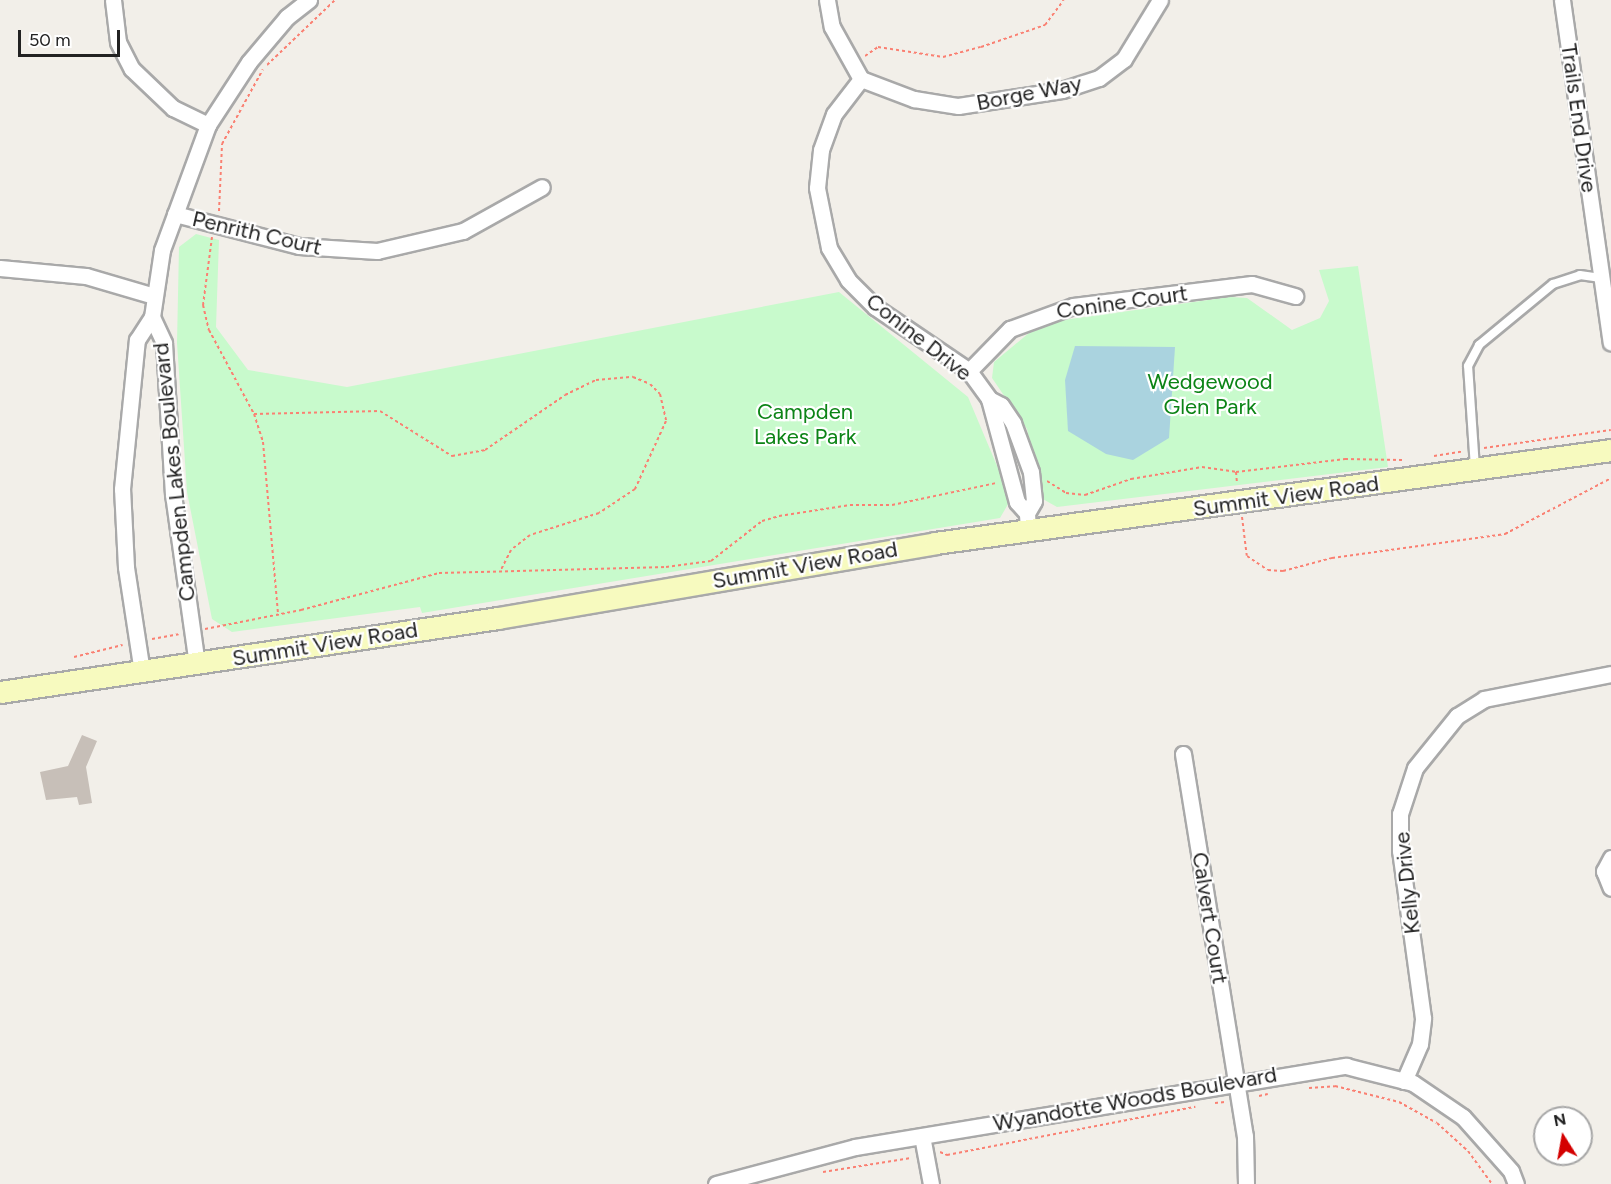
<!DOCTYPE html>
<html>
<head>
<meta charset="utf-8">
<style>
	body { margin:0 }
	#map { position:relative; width:1611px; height:1184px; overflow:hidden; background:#f2efe9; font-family:Figtree,sans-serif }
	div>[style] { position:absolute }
	.park>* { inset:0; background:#c8facc }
	.water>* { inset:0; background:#aad3df }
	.building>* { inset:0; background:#c7bfb8 }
	.path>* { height:2px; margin-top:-1px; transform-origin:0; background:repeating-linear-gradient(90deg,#fa8072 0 3px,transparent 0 6px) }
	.roads { filter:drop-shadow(2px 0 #a9a9a9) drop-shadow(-2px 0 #a9a9a9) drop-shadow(0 2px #a9a9a9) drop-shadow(0 -2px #a9a9a9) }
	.lane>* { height:8px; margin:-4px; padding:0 4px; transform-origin:4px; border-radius:4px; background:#fff }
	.street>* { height:15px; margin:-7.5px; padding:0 7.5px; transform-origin:7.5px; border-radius:7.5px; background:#fff }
	.secondary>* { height:21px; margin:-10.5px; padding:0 10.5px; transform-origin:10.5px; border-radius:10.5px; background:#f7fabf }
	span { translate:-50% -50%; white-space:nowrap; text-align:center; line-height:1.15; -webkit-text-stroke:4.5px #fff; paint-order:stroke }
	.street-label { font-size:22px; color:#222 }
	.park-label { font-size:22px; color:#0c8416 }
	.north { position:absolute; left:1533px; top:1106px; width:60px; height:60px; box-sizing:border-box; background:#fff; border:2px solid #a7a7a7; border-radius:50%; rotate:349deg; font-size:16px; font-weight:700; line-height:24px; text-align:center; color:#222 }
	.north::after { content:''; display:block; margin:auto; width:21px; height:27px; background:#d40000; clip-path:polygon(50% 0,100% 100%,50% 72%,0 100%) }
	.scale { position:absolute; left:18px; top:30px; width:102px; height:27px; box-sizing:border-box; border:3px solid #222; border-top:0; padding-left:8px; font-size:18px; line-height:21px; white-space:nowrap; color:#222; -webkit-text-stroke:4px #fff; paint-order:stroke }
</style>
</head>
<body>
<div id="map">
	<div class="park">
		<div style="clip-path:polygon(196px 234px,219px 240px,216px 327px,248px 370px,347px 387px,839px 292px,968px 397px,1011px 499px,1000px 518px,422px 613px,420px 607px,232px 632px,212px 619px,187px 492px,177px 343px,179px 247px)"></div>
		<div style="clip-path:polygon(1358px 266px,1388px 467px,1057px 507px,1041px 498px,1027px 429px,992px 378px,994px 362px,1029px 333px,1063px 320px,1230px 297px,1247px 298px,1292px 330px,1320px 318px,1329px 301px,1319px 270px)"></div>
	</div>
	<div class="water">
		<div style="clip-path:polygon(1075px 346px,1175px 347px,1169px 438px,1133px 460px,1106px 454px,1068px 431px,1065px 380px)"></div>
	</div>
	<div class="building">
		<div style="clip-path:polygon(82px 735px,97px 741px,86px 767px,92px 803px,79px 805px,77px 797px,46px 800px,40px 772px,68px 766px)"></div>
	</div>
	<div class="path">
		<div style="left:865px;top:56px;width:16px;rotate:-35deg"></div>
		<div style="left:878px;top:47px;width:66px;rotate:8.7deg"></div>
		<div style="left:943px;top:57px;width:39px;rotate:-15deg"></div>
		<div style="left:981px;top:47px;width:68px;rotate:-19deg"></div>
		<div style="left:1045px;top:25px;width:31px;rotate:-53deg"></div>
		<div style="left:267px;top:65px;width:94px;rotate:-43.7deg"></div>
		<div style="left:219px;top:211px;width:67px;rotate:-87.4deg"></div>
		<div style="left:222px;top:144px;width:85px;rotate:-61.3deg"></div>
		<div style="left:212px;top:237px;width:69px;rotate:97.5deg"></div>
		<div style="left:203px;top:305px;width:26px;rotate:77deg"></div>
		<div style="left:209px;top:330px;width:95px;rotate:61.8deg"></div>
		<div style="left:254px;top:414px;width:29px;rotate:72deg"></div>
		<div style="left:263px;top:442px;width:174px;rotate:85deg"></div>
		<div style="left:254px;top:414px;width:126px;rotate:-1.4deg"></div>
		<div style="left:380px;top:411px;width:85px;rotate:32deg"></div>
		<div style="left:452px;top:456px;width:34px;rotate:-10deg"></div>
		<div style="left:485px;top:450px;width:97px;rotate:-34.5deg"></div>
		<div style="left:565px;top:395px;width:34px;rotate:-26deg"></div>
		<div style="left:596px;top:380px;width:37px;rotate:-5deg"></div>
		<div style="left:633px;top:377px;width:18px;rotate:22deg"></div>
		<div style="left:650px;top:384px;width:14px;rotate:45deg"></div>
		<div style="left:660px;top:394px;width:28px;rotate:77deg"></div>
		<div style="left:666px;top:421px;width:75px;rotate:114.5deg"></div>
		<div style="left:635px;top:489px;width:43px;rotate:146.3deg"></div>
		<div style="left:599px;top:513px;width:72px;rotate:162.3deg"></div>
		<div style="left:530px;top:535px;width:24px;rotate:142deg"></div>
		<div style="left:511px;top:550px;width:22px;rotate:117deg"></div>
		<div style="left:1484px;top:448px;width:128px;rotate:-8.1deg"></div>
		<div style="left:1434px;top:456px;width:30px;rotate:-9deg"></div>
		<div style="left:1236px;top:472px;width:12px;rotate:85deg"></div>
		<div style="left:1047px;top:481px;width:22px;rotate:32deg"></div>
		<div style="left:1066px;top:493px;width:19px;rotate:6deg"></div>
		<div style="left:1085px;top:495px;width:49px;rotate:-19.2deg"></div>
		<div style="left:1131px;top:479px;width:72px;rotate:-9.6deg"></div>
		<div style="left:1202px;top:467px;width:34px;rotate:8deg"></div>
		<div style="left:1236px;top:472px;width:110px;rotate:-6.8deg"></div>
		<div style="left:1345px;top:459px;width:57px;rotate:1deg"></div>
		<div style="left:1242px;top:517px;width:39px;rotate:83deg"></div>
		<div style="left:1247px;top:556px;width:25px;rotate:34deg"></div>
		<div style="left:1268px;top:570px;width:15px;rotate:4deg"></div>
		<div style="left:1283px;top:571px;width:51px;rotate:-14.9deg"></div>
		<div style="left:1332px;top:558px;width:175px;rotate:-7.9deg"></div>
		<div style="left:1505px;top:534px;width:120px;rotate:-27.8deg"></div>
		<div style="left:205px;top:629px;width:98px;rotate:-11.2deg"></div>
		<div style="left:301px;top:610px;width:143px;rotate:-15deg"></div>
		<div style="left:439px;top:573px;width:227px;rotate:-1.5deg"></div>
		<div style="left:666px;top:567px;width:45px;rotate:-7.6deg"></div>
		<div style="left:711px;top:561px;width:65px;rotate:-38.1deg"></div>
		<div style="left:762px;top:521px;width:18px;rotate:-16deg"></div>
		<div style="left:779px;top:516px;width:72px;rotate:-8.8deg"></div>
		<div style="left:850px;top:505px;width:42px"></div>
		<div style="left:892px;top:505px;width:106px;rotate:-11.9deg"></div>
		<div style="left:152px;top:639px;width:27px;rotate:-10deg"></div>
		<div style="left:74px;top:657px;width:50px;rotate:-13.8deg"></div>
		<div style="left:1309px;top:1088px;width:26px;rotate:-4deg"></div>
		<div style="left:1335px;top:1086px;width:66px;rotate:14deg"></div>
		<div style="left:1399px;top:1102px;width:43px;rotate:28.9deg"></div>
		<div style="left:1437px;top:1123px;width:42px;rotate:42.1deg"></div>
		<div style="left:1468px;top:1151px;width:41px;rotate:54deg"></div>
		<div style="left:1259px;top:1096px;width:9px;rotate:-13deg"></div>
		<div style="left:1215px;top:1103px;width:10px;rotate:-6deg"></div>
		<div style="left:940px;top:1152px;width:8px;rotate:23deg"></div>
		<div style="left:947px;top:1155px;width:253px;rotate:-11deg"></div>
		<div style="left:823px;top:1172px;width:89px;rotate:-9deg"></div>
	</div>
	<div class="roads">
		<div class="lane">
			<div style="left:1475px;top:468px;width:102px;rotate:-93.9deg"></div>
			<div style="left:1468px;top:366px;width:24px;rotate:-62deg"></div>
			<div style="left:1479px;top:345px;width:96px;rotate:-39.5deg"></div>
			<div style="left:1553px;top:284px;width:28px;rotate:-18deg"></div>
			<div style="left:1580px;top:275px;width:21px;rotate:8deg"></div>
		</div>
		<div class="street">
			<div style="left:113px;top:0;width:42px;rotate:83.2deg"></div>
			<div style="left:118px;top:42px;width:30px;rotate:63deg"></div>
			<div style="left:132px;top:69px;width:57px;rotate:43.6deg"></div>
			<div style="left:173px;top:108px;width:39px;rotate:26deg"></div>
			<div style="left:827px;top:0;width:27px;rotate:80deg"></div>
			<div style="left:832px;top:27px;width:60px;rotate:60.9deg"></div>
			<div style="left:1562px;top:0;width:346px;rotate:81.9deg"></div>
			<div style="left:861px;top:79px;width:44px;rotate:127.6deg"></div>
			<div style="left:834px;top:114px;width:38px;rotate:110deg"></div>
			<div style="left:821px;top:150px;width:38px;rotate:96deg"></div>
			<div style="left:817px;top:188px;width:61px;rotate:78.7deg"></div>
			<div style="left:829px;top:248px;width:37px;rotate:59deg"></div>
			<div style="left:848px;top:280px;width:38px;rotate:45deg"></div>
			<div style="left:875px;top:307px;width:114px;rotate:34.2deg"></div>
			<div style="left:969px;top:371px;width:34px;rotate:54deg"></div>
			<div style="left:989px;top:399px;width:13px;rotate:27deg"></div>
			<div style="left:1001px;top:405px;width:22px;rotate:56deg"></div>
			<div style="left:1013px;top:423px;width:52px;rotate:69.8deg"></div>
			<div style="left:1031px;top:472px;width:29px;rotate:84deg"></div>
			<div style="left:1034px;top:501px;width:14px;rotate:120deg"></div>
			<div style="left:1027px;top:513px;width:17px;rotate:87deg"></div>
			<div style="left:861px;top:79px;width:57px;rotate:20.7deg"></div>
			<div style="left:914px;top:99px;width:45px;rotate:9deg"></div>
			<div style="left:958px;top:106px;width:105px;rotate:-8.7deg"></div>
			<div style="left:1062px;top:90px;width:39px;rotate:-18deg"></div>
			<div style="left:1099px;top:78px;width:31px;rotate:-37deg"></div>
			<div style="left:1124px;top:59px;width:69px;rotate:-58.6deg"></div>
			<div style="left:175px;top:214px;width:128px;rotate:14.5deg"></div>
			<div style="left:299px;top:246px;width:78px;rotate:3.7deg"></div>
			<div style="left:377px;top:251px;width:88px;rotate:-13.1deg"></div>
			<div style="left:463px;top:231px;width:90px;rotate:-29.1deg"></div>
			<div style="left:0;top:268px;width:86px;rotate:5.3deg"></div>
			<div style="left:86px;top:276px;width:71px;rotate:16.4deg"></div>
			<div style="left:152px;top:317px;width:29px;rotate:65deg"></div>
			<div style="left:164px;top:343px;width:151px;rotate:86.6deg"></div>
			<div style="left:173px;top:494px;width:172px;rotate:82deg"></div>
			<div style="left:969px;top:371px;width:59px;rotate:-45.7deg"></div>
			<div style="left:1010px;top:329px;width:67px;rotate:-20.1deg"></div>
			<div style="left:1073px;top:306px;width:180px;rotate:-7deg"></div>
			<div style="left:1252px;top:284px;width:45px;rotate:15.6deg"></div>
			<div style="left:989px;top:399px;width:107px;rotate:74.8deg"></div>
			<div style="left:1017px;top:502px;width:15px;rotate:48deg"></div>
			<div style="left:142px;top:672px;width:106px;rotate:-98.7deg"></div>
			<div style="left:126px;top:567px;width:78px;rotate:-92.9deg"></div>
			<div style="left:122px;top:489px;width:150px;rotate:-84.3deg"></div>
			<div style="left:137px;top:340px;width:27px;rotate:-57deg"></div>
			<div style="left:152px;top:317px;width:68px;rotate:-81.5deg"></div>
			<div style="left:162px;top:250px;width:133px;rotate:-69.8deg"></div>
			<div style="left:208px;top:125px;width:75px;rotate:-56.9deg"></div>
			<div style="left:249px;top:62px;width:59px;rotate:-49.8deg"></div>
			<div style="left:287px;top:17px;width:28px;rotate:-38deg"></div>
			<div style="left:1183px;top:754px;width:387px;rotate:80.8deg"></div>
			<div style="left:1245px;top:1136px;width:48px;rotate:88.8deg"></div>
			<div style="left:1611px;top:858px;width:15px;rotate:118deg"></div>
			<div style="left:1604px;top:871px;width:18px;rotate:68deg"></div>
			<div style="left:1404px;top:1081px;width:40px;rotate:-66.6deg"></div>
			<div style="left:1420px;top:1044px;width:26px;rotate:-83deg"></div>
			<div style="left:1423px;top:1018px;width:169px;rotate:-97.8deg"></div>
			<div style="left:1400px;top:851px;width:37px;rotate:-90deg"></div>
			<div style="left:1400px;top:814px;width:48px;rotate:-71.9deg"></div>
			<div style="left:1415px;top:768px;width:67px;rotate:-51.1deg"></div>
			<div style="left:1457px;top:716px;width:32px;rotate:-32deg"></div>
			<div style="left:1484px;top:699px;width:129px;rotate:-11.1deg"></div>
			<div style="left:922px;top:1136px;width:49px;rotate:79.4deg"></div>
			<div style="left:716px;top:1184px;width:144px;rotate:-14.9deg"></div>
			<div style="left:855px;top:1147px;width:498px;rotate:-9.4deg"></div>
			<div style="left:1346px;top:1066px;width:69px;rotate:14.2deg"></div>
			<div style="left:1413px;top:1083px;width:60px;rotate:34.2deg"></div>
			<div style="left:1463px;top:1117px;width:72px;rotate:48.4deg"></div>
			<div style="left:1511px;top:1171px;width:14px;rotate:69deg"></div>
		</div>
		<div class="secondary">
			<div style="left:0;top:692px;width:503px;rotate:-8.45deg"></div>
			<div style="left:498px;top:618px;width:443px;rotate:-9.7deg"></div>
			<div style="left:935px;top:543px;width:682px;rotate:-7.83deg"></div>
		</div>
	</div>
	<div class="street-label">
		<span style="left:1029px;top:93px;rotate:-11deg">Borge Way</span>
		<span style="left:1579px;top:118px;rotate:82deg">Trails End Drive</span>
		<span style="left:257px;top:233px;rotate:13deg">Penrith Court</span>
		<span style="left:1122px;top:302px;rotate:-8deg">Conine Court</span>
		<span style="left:919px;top:337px;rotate:38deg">Conine Drive</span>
		<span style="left:174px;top:472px;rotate:-96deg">Campden Lakes Boulevard</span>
		<span style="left:1286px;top:496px;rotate:-8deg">Summit View Road</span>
		<span style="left:805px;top:565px;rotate:-10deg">Summit View Road</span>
		<span style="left:325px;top:644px;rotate:-9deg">Summit View Road</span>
		<span style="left:1407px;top:883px;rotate:-96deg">Kelly Drive</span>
		<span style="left:1210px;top:918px;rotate:81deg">Calvert Court</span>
		<span style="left:1135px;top:1099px;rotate:-10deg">Wyandotte Woods Boulevard</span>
	</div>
	<div class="park-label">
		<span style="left:1210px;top:394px">Wedgewood<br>Glen Park</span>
		<span style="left:805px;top:424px">Campden<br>Lakes Park</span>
	</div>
	<div class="north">N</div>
	<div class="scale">50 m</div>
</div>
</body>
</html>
